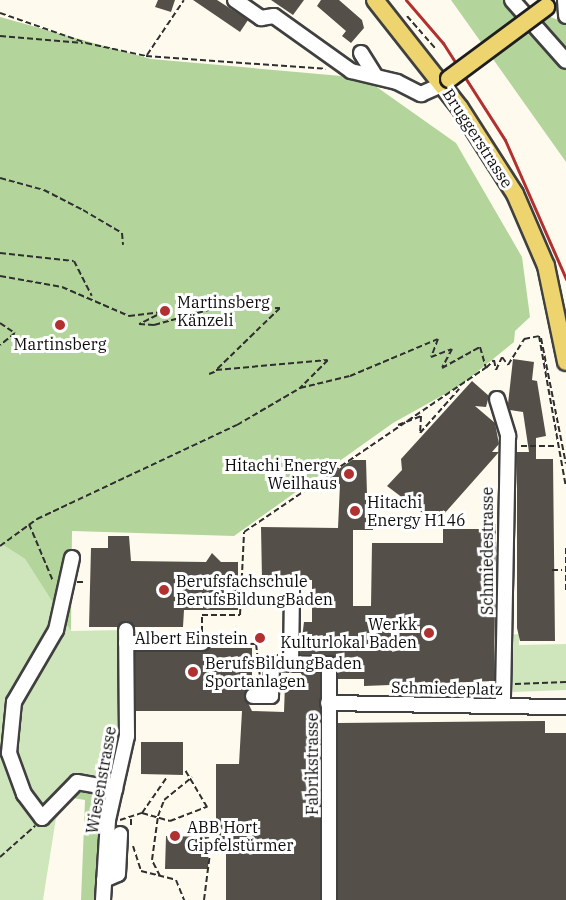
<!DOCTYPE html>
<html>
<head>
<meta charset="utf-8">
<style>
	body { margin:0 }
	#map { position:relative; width:566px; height:900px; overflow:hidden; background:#fefbee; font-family:"IBM Plex Serif",serif }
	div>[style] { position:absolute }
	.green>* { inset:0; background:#cfe5bb }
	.forest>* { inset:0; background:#b3d59b }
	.building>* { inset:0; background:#554f4a }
	.path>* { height:2px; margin-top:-1px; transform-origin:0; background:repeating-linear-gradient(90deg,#2f2f2f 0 6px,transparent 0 9px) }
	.roads { filter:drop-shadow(2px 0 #404040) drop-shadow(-2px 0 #404040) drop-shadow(0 2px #404040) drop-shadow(0 -2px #404040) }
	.minor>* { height:14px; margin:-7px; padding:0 7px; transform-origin:7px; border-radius:7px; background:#fff }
	.major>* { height:16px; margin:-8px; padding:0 8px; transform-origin:8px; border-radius:8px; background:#edd46f }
	.rail>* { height:3px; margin:-1.5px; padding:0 1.5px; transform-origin:1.5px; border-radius:1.5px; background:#b13131 }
	.bridges { filter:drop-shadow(2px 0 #1e1e1e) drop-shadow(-2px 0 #1e1e1e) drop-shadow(0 2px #1e1e1e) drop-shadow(0 -2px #1e1e1e) }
	.major-bridge>* { height:16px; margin:-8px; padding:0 8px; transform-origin:8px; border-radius:8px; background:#edd46f }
	.dots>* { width:16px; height:16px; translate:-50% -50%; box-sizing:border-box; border:3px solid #fff; border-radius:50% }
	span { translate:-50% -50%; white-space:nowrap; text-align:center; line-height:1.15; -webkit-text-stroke:6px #fff; paint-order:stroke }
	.street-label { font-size:16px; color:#0d0d0d }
	.poi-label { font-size:16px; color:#0d0d0d }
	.left { translate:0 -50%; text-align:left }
	.right { translate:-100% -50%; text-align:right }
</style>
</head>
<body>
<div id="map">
	<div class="green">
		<div style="clip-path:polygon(0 543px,25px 559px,71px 631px,126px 630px,128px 720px,115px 789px,93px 783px,51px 814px,56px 818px,43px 900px,0 900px)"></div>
		<div style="clip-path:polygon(519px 634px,519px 645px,566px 644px,566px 690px,513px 692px,510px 635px)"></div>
	</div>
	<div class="forest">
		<div style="clip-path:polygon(451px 0,506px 0,566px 23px,566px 162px)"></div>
		<div style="clip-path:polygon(0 17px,151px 59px,364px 78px,456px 143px,522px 257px,530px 317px,515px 331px,514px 342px,461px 385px,393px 423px,234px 536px,72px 531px,71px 631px,25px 559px,0 543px)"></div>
		<div style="clip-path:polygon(70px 788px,115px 789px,103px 900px,81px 900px,85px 800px,73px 798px,56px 818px,51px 814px)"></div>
	</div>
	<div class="building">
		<div style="clip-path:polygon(158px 0,175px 0,171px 12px,155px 7px)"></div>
		<div style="clip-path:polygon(193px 0,217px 0,248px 20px,240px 32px)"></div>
		<div style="clip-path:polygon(271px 0,304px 0,293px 15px)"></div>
		<div style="clip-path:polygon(321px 0,339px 0,362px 20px,364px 28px,351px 43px,342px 36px,346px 31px,317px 6px)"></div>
		<div style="clip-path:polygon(513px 359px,534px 362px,532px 380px,537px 381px,546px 436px,536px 438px,536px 459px,553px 459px,555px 641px,520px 641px,517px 628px,517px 452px,529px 452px,523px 412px,510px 410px,508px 404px)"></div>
		<div style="clip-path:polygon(472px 381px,489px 396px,486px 407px,475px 406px,495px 423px,499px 444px,492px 452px,499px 452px,436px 523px,387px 486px,402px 470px,401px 459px)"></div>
		<div style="clip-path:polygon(352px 460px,366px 460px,367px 494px,377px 501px,377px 510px,372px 510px,373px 530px,353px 530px,353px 606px,371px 606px,372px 543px,443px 543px,443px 529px,484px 529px,484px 524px,496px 524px,494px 681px,364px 686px,364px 679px,338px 679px,333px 656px,300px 654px,304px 622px,312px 622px,312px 580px,262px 580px,261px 527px,338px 528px,340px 484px,327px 484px,327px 477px)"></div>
		<div style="clip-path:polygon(108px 536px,129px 536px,131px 561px,206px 562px,212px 553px,221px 562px,238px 562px,238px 610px,184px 610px,183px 627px,134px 627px,126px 621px,118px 627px,89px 627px,91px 548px,108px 548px)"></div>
		<div style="clip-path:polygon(209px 648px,252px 648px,252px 687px,244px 695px,252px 711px,284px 712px,285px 684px,301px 683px,301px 673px,320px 673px,320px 900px,226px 900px,226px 841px,216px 841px,216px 764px,239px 764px,242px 711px,136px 711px,135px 652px)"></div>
		<div style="clip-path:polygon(545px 721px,545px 733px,566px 733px,566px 900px,338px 900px,338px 723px)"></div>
		<div style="clip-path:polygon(141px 742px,183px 742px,183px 775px,141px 774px)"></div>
		<div style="clip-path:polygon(166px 836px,209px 837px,208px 869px,165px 869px)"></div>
	</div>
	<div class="path">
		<div style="left:0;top:13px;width:91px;rotate:19.2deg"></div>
		<div style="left:86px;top:43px;width:61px;rotate:12.2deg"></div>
		<div style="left:146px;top:56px;width:180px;rotate:4.1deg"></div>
		<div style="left:407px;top:16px;width:43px;rotate:48.8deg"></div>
		<div style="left:0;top:36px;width:83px;rotate:4.8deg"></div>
		<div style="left:147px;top:55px;width:66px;rotate:-56.1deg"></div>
		<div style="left:0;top:178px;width:46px;rotate:15.3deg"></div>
		<div style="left:44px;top:190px;width:44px;rotate:27.1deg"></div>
		<div style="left:83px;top:210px;width:45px;rotate:30.5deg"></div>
		<div style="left:122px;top:233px;width:12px;rotate:85deg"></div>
		<div style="left:0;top:253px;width:74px;rotate:6.2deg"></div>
		<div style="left:74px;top:261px;width:39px;rotate:63deg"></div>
		<div style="left:0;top:276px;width:63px;rotate:10.1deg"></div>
		<div style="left:62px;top:287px;width:73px;rotate:23.4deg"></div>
		<div style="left:129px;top:316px;width:31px;rotate:-7deg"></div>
		<div style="left:165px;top:311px;width:29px;rotate:153deg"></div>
		<div style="left:139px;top:324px;width:15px;rotate:4deg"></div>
		<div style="left:154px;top:325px;width:60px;rotate:-15.4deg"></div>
		<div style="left:212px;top:309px;width:68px;rotate:-0.8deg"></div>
		<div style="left:280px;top:308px;width:89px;rotate:135.9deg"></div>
		<div style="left:216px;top:370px;width:112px;rotate:-5.1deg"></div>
		<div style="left:328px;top:360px;width:40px;rotate:135deg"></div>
		<div style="left:300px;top:388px;width:51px;rotate:-13.5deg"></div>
		<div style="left:350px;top:376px;width:95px;rotate:-22.8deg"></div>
		<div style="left:438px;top:339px;width:19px;rotate:111deg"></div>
		<div style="left:431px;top:357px;width:22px;rotate:-21deg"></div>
		<div style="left:452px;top:349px;width:21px;rotate:118deg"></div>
		<div style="left:442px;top:368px;width:43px;rotate:-28.9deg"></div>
		<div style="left:480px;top:347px;width:22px;rotate:74deg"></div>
		<div style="left:486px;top:368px;width:11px;rotate:-45deg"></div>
		<div style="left:494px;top:360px;width:10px;rotate:79deg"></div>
		<div style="left:0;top:323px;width:18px;rotate:34deg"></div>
		<div style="left:15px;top:333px;width:19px;rotate:141deg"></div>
		<div style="left:539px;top:336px;width:153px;rotate:79.9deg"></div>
		<div style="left:541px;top:338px;width:128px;rotate:78.8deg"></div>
		<div style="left:496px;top:370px;width:14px;rotate:-65deg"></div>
		<div style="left:502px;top:357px;width:10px;rotate:53deg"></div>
		<div style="left:508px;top:365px;width:31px;rotate:-58deg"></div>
		<div style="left:524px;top:339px;width:15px;rotate:-11deg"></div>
		<div style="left:209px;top:374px;width:9px;rotate:-21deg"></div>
		<div style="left:398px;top:425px;width:25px;rotate:-21deg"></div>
		<div style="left:421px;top:416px;width:17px;rotate:93deg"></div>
		<div style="left:420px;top:433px;width:59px;rotate:-48.4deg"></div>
		<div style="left:521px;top:446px;width:35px"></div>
		<div style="left:29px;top:524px;width:62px;rotate:67.2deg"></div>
		<div style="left:0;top:546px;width:46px;rotate:-36.1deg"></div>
		<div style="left:37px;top:519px;width:221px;rotate:-25.2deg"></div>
		<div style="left:237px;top:425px;width:73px;rotate:-30.4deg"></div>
		<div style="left:566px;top:548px;width:45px;rotate:90deg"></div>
		<div style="left:552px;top:570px;width:10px"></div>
		<div style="left:77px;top:582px;width:9px"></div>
		<div style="left:202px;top:632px;width:17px;rotate:-90deg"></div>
		<div style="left:202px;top:615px;width:38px"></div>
		<div style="left:240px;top:615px;width:83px;rotate:-87.2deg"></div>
		<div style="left:244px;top:532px;width:292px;rotate:-34.2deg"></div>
		<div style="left:214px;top:643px;width:42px;rotate:1.4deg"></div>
		<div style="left:256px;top:644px;width:32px;rotate:83deg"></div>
		<div style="left:515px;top:684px;width:51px;rotate:-2.2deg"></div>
		<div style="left:142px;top:813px;width:29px;rotate:16deg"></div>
		<div style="left:170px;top:821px;width:40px;rotate:-21deg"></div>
		<div style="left:207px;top:807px;width:43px;rotate:-120.7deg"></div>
		<div style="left:131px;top:819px;width:9px;rotate:90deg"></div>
		<div style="left:120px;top:820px;width:23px;rotate:-18deg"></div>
		<div style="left:142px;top:813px;width:44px;rotate:-55.2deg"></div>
		<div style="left:133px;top:846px;width:26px;rotate:72deg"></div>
		<div style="left:141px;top:871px;width:36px;rotate:14deg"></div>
		<div style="left:176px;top:880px;width:22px;rotate:68deg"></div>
		<div style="left:0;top:857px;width:47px;rotate:-41.5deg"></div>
		<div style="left:160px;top:876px;width:18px;rotate:-117deg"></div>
		<div style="left:152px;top:860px;width:44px;rotate:-82.2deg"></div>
		<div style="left:158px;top:816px;width:17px;rotate:-69deg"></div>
		<div style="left:164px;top:800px;width:36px;rotate:-39deg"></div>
		<div style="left:204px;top:900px;width:55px;rotate:-82.7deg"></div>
	</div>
	<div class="roads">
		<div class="minor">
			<div style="left:235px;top:0;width:32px;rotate:35deg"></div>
			<div style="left:261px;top:18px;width:13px;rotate:-9deg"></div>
			<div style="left:274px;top:16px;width:95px;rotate:35.5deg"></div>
			<div style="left:351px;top:71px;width:47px;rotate:13.4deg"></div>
			<div style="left:397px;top:82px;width:27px;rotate:27deg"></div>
			<div style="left:421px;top:94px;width:24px;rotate:-24deg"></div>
			<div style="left:512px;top:0;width:81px;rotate:48.5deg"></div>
			<div style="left:565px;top:0;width:16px;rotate:86deg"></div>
			<div style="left:361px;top:53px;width:26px;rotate:58deg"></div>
			<div style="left:497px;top:399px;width:39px;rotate:73deg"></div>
			<div style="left:508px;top:436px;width:269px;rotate:91.1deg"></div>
			<div style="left:72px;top:558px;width:74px;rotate:102.5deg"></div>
			<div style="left:56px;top:630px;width:83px;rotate:120.3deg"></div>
			<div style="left:14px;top:702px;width:51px;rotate:95.6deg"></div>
			<div style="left:9px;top:753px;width:44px;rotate:69.9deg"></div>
			<div style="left:24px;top:794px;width:30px;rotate:53deg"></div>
			<div style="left:42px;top:818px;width:50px;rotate:-45.8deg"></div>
			<div style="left:77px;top:782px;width:39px;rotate:10deg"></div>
			<div style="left:126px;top:643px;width:76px"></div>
			<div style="left:291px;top:664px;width:74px;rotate:-89.2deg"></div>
			<div style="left:253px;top:696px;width:18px"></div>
			<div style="left:271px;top:696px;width:33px;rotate:-88deg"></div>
			<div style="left:272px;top:663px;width:57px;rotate:1deg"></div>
			<div style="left:329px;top:664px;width:236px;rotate:90deg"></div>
			<div style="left:328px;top:703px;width:238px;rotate:1deg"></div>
			<div style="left:104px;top:880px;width:15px;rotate:-23deg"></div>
			<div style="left:118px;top:874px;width:40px;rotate:-87.1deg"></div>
			<div style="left:103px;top:900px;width:80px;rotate:-86.4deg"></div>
			<div style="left:108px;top:820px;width:86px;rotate:-77.3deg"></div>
			<div style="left:127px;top:736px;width:106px;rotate:-90.5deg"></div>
		</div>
		<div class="major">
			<div style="left:375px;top:0;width:137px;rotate:51.8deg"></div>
			<div style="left:460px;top:108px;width:102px;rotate:57.4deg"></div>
			<div style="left:515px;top:194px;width:78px;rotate:66.7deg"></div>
			<div style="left:546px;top:266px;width:98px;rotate:78.2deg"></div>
		</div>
	</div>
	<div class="rail">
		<div style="left:406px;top:0;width:57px;rotate:49.3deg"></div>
		<div style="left:443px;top:43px;width:115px;rotate:57.4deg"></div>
		<div style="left:505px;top:140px;width:152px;rotate:66.3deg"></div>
	</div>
	<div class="bridges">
		<div class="major-bridge">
			<div style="left:449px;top:79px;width:121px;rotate:-36.6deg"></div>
		</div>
	</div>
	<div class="dots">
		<div style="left:165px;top:311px;background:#b13131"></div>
		<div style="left:60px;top:325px;background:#b13131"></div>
		<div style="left:349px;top:474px;background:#b13131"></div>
		<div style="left:355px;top:511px;background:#b13131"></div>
		<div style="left:164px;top:590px;background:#b13131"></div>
		<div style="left:429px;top:633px;background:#b13131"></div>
		<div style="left:260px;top:638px;background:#b13131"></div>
		<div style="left:193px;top:672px;background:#b13131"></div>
		<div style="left:175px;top:836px;background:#b13131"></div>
	</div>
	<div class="street-label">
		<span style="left:478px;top:138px;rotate:57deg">Bruggerstrasse</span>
		<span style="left:487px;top:551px;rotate:-90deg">Schmiedestrasse</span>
		<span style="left:447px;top:688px;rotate:1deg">Schmiedeplatz</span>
		<span style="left:312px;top:764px;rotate:-90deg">Fabrikstrasse</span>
		<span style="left:101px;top:780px;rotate:-80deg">Wiesenstrasse</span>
	</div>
	<div class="poi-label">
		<span class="left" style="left:177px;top:311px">Martinsberg<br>Känzeli</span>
		<span style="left:60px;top:344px">Martinsberg</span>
		<span class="right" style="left:337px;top:474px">Hitachi Energy<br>Weilhaus</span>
		<span class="left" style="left:367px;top:511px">Hitachi<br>Energy H146</span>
		<span class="left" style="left:176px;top:590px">Berufsfachschule<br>BerufsBildungBaden</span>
		<span class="right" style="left:417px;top:633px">Werkk<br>Kulturlokal Baden</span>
		<span class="right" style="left:248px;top:638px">Albert Einstein</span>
		<span class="left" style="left:205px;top:672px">BerufsBildungBaden<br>Sportanlagen</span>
		<span class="left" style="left:187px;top:836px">ABB Hort<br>Gipfelstürmer</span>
	</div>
</div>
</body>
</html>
